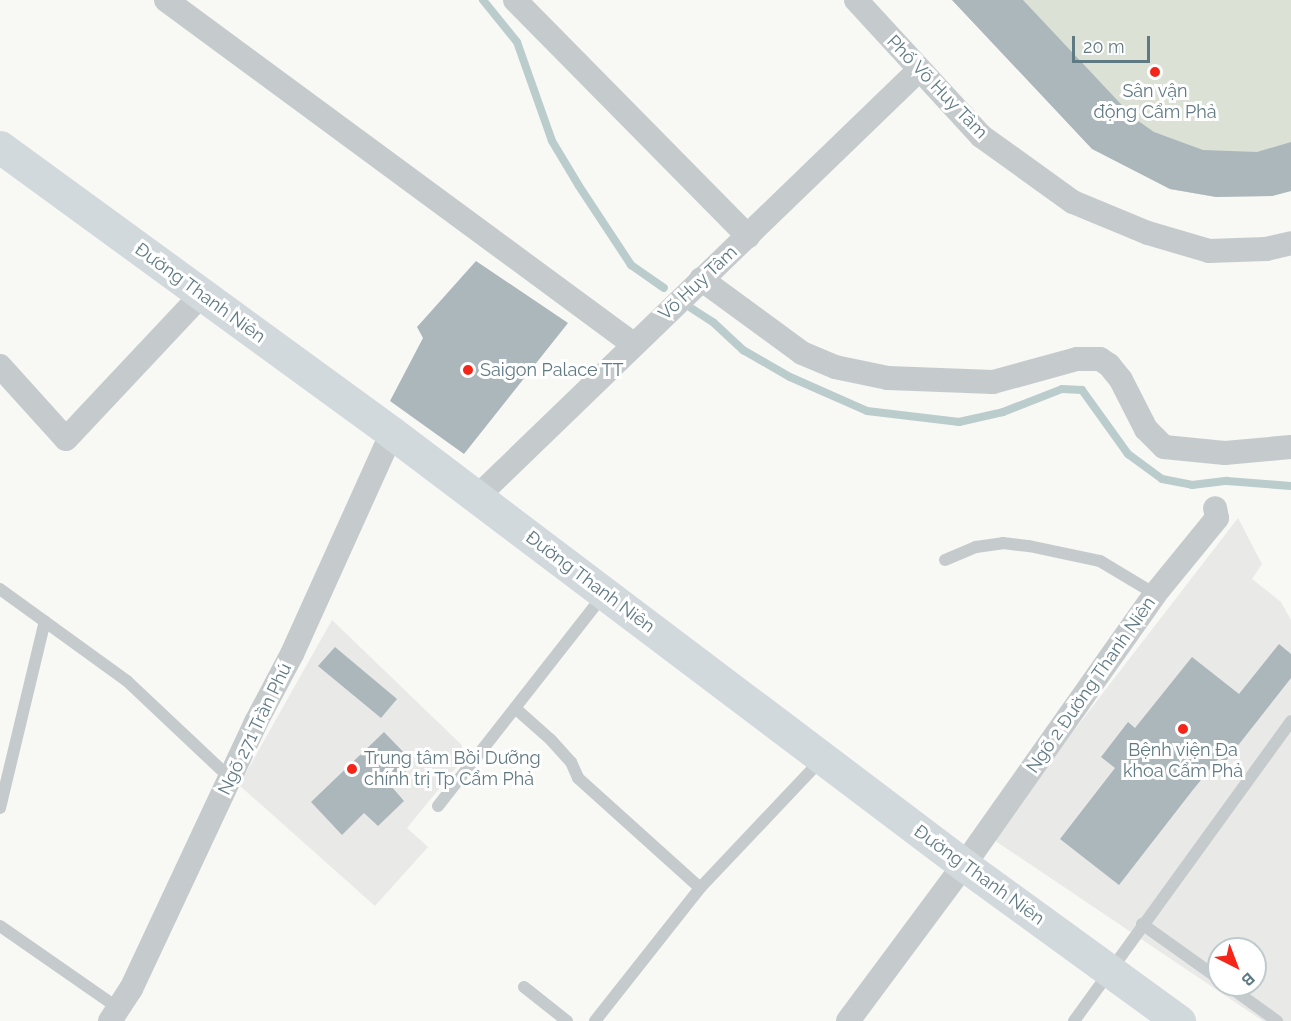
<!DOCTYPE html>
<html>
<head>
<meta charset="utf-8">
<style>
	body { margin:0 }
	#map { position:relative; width:1291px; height:1021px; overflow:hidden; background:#f8f8f5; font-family:Raleway,sans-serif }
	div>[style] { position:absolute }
	.built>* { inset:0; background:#e9e9e8 }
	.green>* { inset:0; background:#dbe1d5 }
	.stream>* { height:8px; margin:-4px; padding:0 4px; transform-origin:4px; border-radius:4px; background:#bbcccd }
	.building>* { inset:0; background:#abb7bb }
	.lane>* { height:12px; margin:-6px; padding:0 6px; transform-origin:6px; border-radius:6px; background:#c5cbcd }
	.street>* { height:24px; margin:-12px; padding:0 12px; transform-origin:12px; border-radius:12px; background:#c5cbcd }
	.secondary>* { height:33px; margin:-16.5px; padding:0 16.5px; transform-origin:16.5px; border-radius:16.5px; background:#d2d9dc }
	.dots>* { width:16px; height:16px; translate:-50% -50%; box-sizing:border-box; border:3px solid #fff; border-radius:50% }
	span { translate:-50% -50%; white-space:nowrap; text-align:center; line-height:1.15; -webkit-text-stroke:6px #fff; paint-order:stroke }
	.street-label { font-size:18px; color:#607a83 }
	.poi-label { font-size:18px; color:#607a83 }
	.left { translate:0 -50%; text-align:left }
	.north { position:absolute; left:1207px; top:937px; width:60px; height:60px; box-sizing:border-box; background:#fff; border:2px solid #bfcacd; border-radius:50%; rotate:138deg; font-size:16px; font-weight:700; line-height:24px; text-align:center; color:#607a83 }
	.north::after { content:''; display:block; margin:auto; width:21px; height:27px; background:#f42619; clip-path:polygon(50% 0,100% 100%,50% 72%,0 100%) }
	.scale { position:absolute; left:1072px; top:36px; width:78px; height:27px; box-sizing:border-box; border:3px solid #607a83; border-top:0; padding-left:8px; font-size:18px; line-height:21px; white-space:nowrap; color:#607a83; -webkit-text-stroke:4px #fff; paint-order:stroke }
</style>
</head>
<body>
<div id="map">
	<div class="built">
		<div style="clip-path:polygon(evenodd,1238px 518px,1262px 564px,1252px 579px,1281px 602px,1291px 620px,1291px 1021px,1263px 1021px,991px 838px,1238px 518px,1219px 949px,1255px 949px,1255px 985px,1219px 985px,1219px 949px)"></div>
		<div style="clip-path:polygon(332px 620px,469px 752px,407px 828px,428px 847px,375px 906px,239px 785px)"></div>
	</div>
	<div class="green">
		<div style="clip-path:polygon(952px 0,1291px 0,1291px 191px,1272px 196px,1216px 197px,1170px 189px,1110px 158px,1088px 144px)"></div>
	</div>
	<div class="stream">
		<div style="left:483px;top:0;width:54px;rotate:51deg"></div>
		<div style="left:517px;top:42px;width:105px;rotate:70.5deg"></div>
		<div style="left:552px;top:141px;width:52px;rotate:59deg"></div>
		<div style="left:579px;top:186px;width:95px;rotate:56.6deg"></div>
		<div style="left:631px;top:265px;width:40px;rotate:34.9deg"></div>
		<div style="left:691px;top:308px;width:27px;rotate:33deg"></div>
		<div style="left:714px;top:323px;width:40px;rotate:43deg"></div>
		<div style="left:743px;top:350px;width:54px;rotate:29.9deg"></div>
		<div style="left:790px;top:377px;width:84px;rotate:23.8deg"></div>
		<div style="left:867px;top:411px;width:93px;rotate:6.8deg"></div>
		<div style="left:959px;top:422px;width:45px;rotate:-12.8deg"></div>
		<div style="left:1003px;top:412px;width:63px;rotate:-21.3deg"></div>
		<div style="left:1062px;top:389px;width:20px;rotate:3deg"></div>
		<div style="left:1082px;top:390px;width:79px;rotate:54.3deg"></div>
		<div style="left:1128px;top:454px;width:42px;rotate:36.3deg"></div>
		<div style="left:1162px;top:479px;width:31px;rotate:11deg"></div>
		<div style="left:1192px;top:485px;width:35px;rotate:-7deg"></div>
		<div style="left:1227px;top:481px;width:64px;rotate:4.5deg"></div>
	</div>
	<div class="building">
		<div style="clip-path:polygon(952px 0,1023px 0,1134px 118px,1154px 132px,1203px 150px,1257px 152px,1291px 142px,1291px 191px,1272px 196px,1216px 197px,1170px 189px,1092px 149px)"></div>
		<div style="clip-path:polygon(476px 261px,568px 323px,464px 454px,390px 401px,423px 338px,417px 327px)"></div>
		<div style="clip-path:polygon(1279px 644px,1291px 654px,1291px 678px,1225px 762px,1219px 758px,1192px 791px,1119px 885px,1060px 839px,1115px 768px,1101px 757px,1128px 722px,1135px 728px,1192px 657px,1239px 694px)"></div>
		<div style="clip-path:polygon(335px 647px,397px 699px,381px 718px,318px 666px)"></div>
		<div style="clip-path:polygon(384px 732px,414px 763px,391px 786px,404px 801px,378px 826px,364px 813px,342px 835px,311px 802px)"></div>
	</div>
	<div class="lane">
		<div style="left:945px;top:560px;width:34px;rotate:-23deg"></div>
		<div style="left:976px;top:547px;width:27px;rotate:-8deg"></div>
		<div style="left:1003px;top:543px;width:26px;rotate:7deg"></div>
		<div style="left:1029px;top:546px;width:73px;rotate:11.9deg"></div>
		<div style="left:1100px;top:561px;width:64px;rotate:31deg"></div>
		<div style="left:0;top:589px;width:157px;rotate:35.9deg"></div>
		<div style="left:127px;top:681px;width:141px;rotate:43.3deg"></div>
		<div style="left:515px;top:708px;width:48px;rotate:41.6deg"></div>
		<div style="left:551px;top:740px;width:30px;rotate:48deg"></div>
		<div style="left:571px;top:762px;width:17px;rotate:66deg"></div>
		<div style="left:578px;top:778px;width:164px;rotate:42deg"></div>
		<div style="left:438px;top:806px;width:269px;rotate:-51.9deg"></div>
		<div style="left:0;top:808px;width:192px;rotate:-76.5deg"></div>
		<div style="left:1142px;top:924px;width:95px;rotate:35.5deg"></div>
		<div style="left:0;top:926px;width:144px;rotate:34.8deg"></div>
		<div style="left:1227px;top:985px;width:62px;rotate:35.8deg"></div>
		<div style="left:524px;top:987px;width:55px;rotate:38.3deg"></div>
		<div style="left:595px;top:1021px;width:169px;rotate:-51.7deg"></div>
		<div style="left:700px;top:888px;width:178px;rotate:-46.6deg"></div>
		<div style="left:1074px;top:1021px;width:370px;rotate:-54.1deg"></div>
	</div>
	<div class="street">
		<div style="left:166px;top:0;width:580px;rotate:36.38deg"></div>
		<div style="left:515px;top:0;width:332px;rotate:45.4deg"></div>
		<div style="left:856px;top:0;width:185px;rotate:47.4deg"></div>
		<div style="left:981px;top:136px;width:113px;rotate:35.7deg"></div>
		<div style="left:1073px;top:202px;width:81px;rotate:22.5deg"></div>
		<div style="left:1148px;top:233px;width:64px;rotate:16.4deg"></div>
		<div style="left:1209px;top:251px;width:57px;rotate:-2deg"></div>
		<div style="left:1266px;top:249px;width:26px;rotate:-13deg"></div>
		<div style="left:701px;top:279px;width:125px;rotate:36.2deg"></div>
		<div style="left:802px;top:353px;width:36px;rotate:23deg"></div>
		<div style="left:835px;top:367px;width:54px;rotate:11.7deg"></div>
		<div style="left:888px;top:378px;width:105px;rotate:2.2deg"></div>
		<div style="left:993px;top:382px;width:87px;rotate:-15.3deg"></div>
		<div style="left:1077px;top:359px;width:23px"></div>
		<div style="left:1100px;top:359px;width:11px;rotate:34deg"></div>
		<div style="left:1109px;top:365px;width:19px;rotate:51deg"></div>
		<div style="left:1121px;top:380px;width:55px;rotate:63deg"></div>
		<div style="left:1146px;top:429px;width:25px;rotate:45deg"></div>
		<div style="left:1164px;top:447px;width:61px;rotate:5.6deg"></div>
		<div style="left:1225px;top:453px;width:66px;rotate:-5.2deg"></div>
		<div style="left:0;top:366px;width:98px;rotate:47.9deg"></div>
		<div style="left:66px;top:439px;width:199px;rotate:-46.8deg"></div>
		<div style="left:477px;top:497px;width:615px;rotate:-44.01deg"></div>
		<div style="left:110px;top:1021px;width:38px;rotate:-57deg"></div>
		<div style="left:131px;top:989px;width:295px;rotate:-64.9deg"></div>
		<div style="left:256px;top:722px;width:77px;rotate:-62.1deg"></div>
		<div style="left:292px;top:654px;width:243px;rotate:-65.7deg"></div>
		<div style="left:848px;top:1021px;width:194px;rotate:-53.4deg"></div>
		<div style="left:964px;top:865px;width:332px;rotate:-54.8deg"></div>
		<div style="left:1155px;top:594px;width:98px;rotate:-50.8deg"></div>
		<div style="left:1217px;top:518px;width:10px;rotate:-101deg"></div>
	</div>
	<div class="secondary">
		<div style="left:0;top:147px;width:485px;rotate:36.1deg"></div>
		<div style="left:392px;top:433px;width:717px;rotate:37.06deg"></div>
		<div style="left:964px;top:865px;width:266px;rotate:36deg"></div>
	</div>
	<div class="dots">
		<div style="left:1155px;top:72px;background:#f42619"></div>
		<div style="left:468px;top:370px;background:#f42619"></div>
		<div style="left:1183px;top:729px;background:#f42619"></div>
		<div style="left:352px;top:769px;background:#f42619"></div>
	</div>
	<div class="street-label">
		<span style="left:937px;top:87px;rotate:46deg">Phố Võ Huy Tâm</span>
		<span style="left:698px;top:283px;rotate:-43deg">Võ Huy Tâm</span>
		<span style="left:200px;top:293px;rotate:36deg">Đường Thanh Niên</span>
		<span style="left:590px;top:582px;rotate:37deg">Đường Thanh Niên</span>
		<span style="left:1091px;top:685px;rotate:-55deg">Ngõ 2 Đường Thanh Niên</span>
		<span style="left:255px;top:729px;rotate:-64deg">Ngõ 271 Trần Phú</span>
		<span style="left:979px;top:875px;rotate:36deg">Đường Thanh Niên</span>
	</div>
	<div class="poi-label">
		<span style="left:1155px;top:102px">Sân vận<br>động Cẩm Phả</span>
		<span class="left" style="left:480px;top:370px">Saigon Palace TT</span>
		<span style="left:1183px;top:761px">Bệnh viện Đa<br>khoa Cẩm Phả</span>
		<span class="left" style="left:364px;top:769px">Trung tâm Bồi Dưỡng<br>chính trị Tp Cẩm Phả</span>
	</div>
	<div class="north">B</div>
	<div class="scale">20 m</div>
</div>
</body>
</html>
